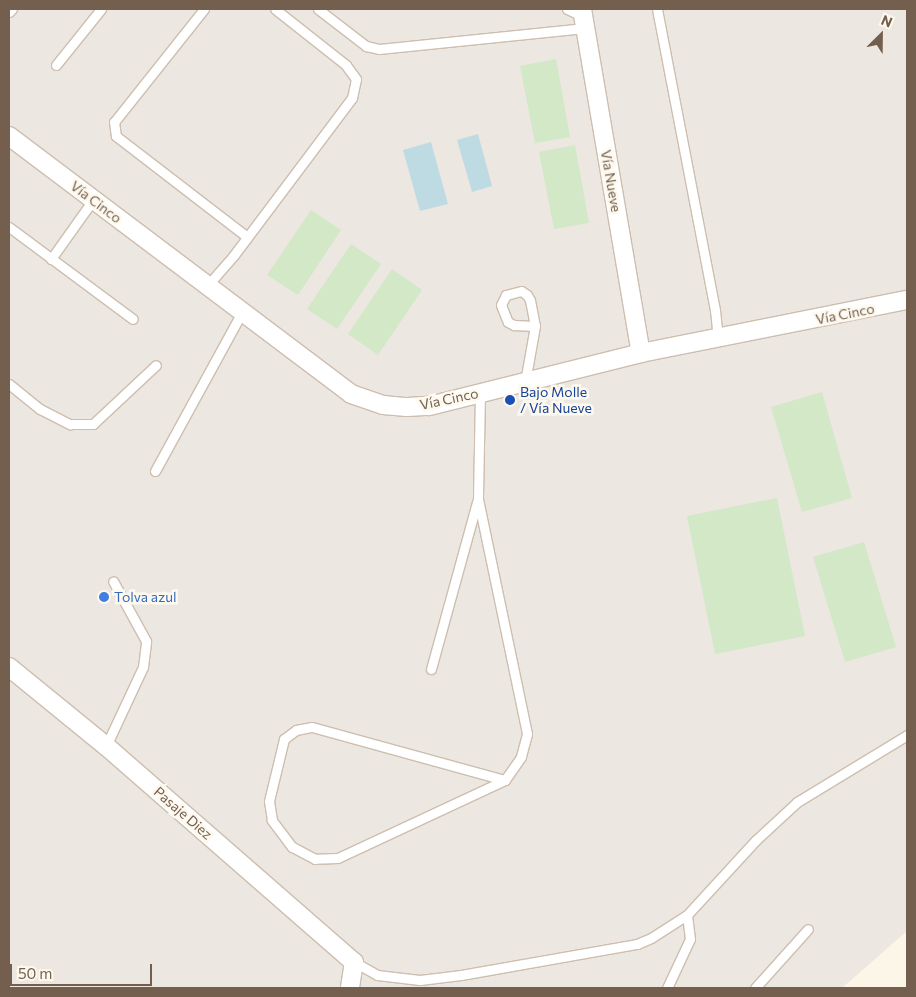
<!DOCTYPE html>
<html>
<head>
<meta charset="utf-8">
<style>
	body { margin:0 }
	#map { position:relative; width:916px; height:997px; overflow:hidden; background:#fbf6e8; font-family:Commissioner,sans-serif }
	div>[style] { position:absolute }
	.industrial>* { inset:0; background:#ece7e1 }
	.green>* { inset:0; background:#d2e8c7 }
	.water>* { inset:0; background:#bedbe4 }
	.roads { filter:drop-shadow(1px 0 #cdbeaf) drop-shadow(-1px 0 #cdbeaf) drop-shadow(0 1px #cdbeaf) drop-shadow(0 -1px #cdbeaf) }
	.lane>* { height:9px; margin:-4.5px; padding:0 4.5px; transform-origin:4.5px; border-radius:4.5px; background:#fff }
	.street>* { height:18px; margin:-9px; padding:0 9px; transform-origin:9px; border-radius:9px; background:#fff }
	.dots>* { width:14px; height:14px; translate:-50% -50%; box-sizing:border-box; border:2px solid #fef9ef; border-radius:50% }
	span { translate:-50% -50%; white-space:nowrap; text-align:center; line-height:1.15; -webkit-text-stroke:5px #fef9ef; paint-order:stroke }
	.street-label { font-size:14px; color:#745f4e }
	.transit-label { font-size:14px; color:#164399 }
	.left { translate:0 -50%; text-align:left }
	.shop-label { font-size:14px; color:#366cbe }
	.frame { position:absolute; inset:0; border:10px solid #745f4e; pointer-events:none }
	.north { position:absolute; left:856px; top:10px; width:50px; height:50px; -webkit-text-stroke:4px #fef9ef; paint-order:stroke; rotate:23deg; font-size:14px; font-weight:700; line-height:20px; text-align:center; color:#745f4e }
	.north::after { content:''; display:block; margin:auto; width:18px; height:22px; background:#745f4e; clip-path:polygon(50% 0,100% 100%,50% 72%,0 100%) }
	.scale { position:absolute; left:10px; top:964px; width:142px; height:22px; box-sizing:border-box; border:2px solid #745f4e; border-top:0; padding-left:6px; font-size:15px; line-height:18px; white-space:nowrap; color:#745f4e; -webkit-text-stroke:4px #fef9ef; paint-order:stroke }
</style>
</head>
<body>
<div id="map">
	<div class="industrial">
		<div style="clip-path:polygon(9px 9px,907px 9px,907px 931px,842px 988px,9px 988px)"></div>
	</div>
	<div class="green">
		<div style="clip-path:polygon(556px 59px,570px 137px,535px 143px,520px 66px)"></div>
		<div style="clip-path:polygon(575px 145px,589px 223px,554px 229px,539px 152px)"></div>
		<div style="clip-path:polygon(311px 210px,341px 230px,298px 295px,267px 275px)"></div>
		<div style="clip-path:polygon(351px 244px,381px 264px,337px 329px,307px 309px)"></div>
		<div style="clip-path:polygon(392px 269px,422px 290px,378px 355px,348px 334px)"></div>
		<div style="clip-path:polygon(822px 392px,852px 498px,802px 512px,771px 407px)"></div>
		<div style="clip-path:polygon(777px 498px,805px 636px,715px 654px,687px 516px)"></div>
		<div style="clip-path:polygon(864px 542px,896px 647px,845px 662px,813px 557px)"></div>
	</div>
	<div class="water">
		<div style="clip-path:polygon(478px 134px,492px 186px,472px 192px,457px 140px)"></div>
		<div style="clip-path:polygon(431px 142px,448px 204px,420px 211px,403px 150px)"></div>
	</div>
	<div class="roads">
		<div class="lane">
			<div style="left:204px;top:9px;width:144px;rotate:128.5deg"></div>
			<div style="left:114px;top:122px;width:14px;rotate:82deg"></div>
			<div style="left:116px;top:136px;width:165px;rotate:37.6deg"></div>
			<div style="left:318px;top:9px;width:61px;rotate:37.6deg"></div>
			<div style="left:366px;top:46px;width:13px;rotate:13deg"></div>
			<div style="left:379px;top:49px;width:207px;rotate:-5.8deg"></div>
			<div style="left:567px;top:9px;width:19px;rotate:25deg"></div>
			<div style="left:657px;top:9px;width:307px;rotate:79.1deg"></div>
			<div style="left:715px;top:310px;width:28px;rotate:84deg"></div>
			<div style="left:9px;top:12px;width:4px;rotate:-45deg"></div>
			<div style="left:56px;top:65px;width:72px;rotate:-51.2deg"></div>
			<div style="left:9px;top:227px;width:154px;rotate:36.6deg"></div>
			<div style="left:51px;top:259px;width:72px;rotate:-54.6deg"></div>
			<div style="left:207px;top:286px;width:41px;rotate:-48.9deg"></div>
			<div style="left:234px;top:255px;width:196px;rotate:-53.1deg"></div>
			<div style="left:352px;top:98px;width:19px;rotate:-78deg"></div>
			<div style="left:356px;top:79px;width:17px;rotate:-126deg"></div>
			<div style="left:346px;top:65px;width:90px;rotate:-141.7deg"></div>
			<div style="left:525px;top:382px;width:57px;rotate:-79.9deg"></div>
			<div style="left:535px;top:326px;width:26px;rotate:-101deg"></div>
			<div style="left:530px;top:300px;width:6px;rotate:-121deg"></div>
			<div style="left:527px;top:295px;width:7px;rotate:-146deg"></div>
			<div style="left:521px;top:291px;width:16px;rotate:165deg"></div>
			<div style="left:506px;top:295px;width:11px;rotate:117deg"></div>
			<div style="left:501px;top:305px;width:18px;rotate:68deg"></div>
			<div style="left:508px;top:322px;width:7px;rotate:27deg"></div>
			<div style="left:514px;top:325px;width:21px;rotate:3deg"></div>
			<div style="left:9px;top:384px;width:40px;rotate:39deg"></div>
			<div style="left:40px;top:409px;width:34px;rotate:27deg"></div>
			<div style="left:70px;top:424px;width:23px"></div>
			<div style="left:93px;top:424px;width:86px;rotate:-43.1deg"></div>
			<div style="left:480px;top:393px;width:106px;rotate:91.1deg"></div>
			<div style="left:478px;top:499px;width:240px;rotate:78.2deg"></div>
			<div style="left:527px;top:734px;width:24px;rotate:105deg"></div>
			<div style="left:521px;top:757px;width:28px;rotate:125deg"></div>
			<div style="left:505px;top:780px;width:184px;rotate:155deg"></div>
			<div style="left:338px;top:858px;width:23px;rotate:178deg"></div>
			<div style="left:315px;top:859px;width:26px;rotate:-152deg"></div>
			<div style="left:292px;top:847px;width:34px;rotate:-127deg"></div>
			<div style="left:272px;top:820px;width:19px;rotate:-99deg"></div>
			<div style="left:269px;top:801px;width:64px;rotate:-76.4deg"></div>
			<div style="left:284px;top:739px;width:15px;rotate:-37deg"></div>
			<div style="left:296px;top:730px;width:16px;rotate:-11deg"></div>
			<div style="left:312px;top:727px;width:200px;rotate:15.4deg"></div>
			<div style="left:155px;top:471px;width:181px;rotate:-61.3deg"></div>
			<div style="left:431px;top:669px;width:173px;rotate:-74.6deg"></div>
			<div style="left:106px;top:746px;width:87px;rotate:-64.9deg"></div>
			<div style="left:143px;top:667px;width:26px;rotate:-83deg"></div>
			<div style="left:146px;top:641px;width:68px;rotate:-118.8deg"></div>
			<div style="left:354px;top:962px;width:26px;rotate:29deg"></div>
			<div style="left:377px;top:975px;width:43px;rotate:6.6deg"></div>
			<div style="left:420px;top:980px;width:41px;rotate:-7deg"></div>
			<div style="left:461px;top:975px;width:179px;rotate:-10deg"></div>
			<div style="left:637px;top:944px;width:15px;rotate:-23deg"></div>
			<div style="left:651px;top:938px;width:43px;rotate:-32.6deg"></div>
			<div style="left:687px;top:915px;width:102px;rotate:-47.4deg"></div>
			<div style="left:756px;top:840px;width:56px;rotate:-42.8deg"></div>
			<div style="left:797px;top:802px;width:129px;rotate:-31.3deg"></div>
			<div style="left:667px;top:988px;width:54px;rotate:-64.9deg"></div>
			<div style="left:690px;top:939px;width:24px;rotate:-97deg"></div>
			<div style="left:755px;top:988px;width:79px;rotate:-48.1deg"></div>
		</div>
		<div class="street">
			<div style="left:582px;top:9px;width:349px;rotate:80.3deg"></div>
			<div style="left:9px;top:136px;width:428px;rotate:37deg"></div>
			<div style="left:351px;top:394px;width:34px;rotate:19deg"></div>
			<div style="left:383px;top:405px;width:24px;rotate:5deg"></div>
			<div style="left:407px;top:407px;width:22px;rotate:-3deg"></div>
			<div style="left:429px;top:406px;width:219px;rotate:-14deg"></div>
			<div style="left:641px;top:353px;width:271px;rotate:-11.3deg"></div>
			<div style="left:9px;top:667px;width:125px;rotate:39.2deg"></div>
			<div style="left:106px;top:746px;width:329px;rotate:41.1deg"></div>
			<div style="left:354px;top:962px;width:26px;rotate:99deg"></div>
		</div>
	</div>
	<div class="dots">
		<div style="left:510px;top:400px;background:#1a4fb4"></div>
		<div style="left:104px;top:597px;background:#3f7fe0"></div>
	</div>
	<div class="street-label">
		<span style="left:611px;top:181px;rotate:80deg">Vía Nueve</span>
		<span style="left:96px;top:202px;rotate:37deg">Vía Cinco</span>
		<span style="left:845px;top:314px;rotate:-11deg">Vía Cinco</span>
		<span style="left:449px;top:399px;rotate:-12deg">Vía Cinco</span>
		<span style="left:183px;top:813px;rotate:41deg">Pasaje Diez</span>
	</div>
	<div class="transit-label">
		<span class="left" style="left:520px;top:400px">Bajo Molle<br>/ Vía Nueve</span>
	</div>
	<div class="shop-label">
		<span class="left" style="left:114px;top:597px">Tolva azul</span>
	</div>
	<div class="frame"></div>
	<div class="north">N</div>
	<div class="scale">50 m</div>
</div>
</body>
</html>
